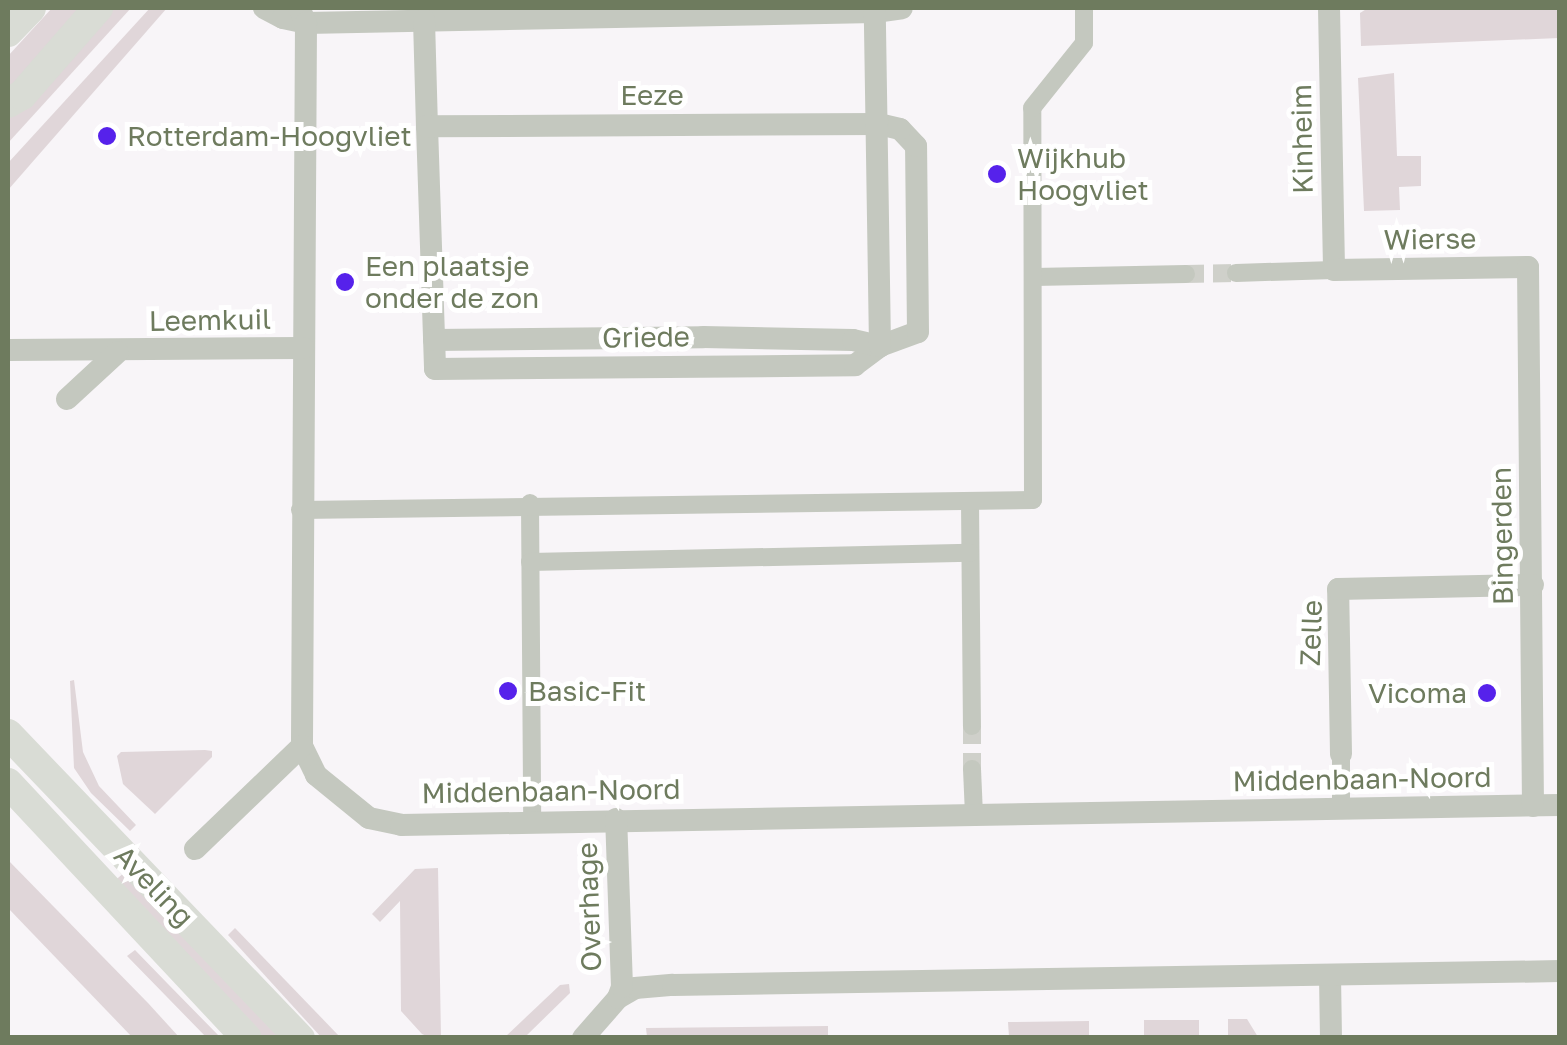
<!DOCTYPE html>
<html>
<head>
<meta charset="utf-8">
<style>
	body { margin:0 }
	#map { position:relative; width:1567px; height:1045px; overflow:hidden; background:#f8f5f8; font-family:"Golos Text",sans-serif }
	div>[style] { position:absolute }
	.green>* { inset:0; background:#e0d6d9 }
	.pedestrian-tunnel>* { height:18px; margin-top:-9px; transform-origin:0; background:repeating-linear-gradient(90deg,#cfd0ca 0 18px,transparent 0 27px) }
	.pedestrian>* { height:18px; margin:-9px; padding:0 9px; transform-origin:9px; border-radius:9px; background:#c4c8bf }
	.minor>* { height:22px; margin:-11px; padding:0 11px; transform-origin:11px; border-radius:11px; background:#c4c8bf }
	.secondary>* { height:30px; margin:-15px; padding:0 15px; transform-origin:15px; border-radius:15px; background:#d9dcd5 }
	.dots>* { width:28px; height:28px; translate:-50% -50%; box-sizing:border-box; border:5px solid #fff; border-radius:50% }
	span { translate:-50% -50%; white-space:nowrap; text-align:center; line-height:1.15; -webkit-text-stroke:10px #fff; paint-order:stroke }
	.street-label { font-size:28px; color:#6e7b5e }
	.poi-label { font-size:28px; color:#6e7b5e }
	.left { translate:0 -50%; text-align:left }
	.right { translate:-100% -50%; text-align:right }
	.frame { position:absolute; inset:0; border:10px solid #6e7b5e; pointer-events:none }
</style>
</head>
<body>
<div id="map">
	<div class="green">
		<div style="clip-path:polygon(52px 8px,90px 8px,8px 95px,8px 56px)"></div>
		<div style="clip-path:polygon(109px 8px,131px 8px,8px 143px,8px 114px)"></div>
		<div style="clip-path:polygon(150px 8px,167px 8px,8px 190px,8px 163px)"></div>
		<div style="clip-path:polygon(1368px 8px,1559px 8px,1559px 38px,1361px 46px,1360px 13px)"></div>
		<div style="clip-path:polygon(1394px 73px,1397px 156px,1421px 156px,1421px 186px,1399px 187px,1400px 210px,1364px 211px,1358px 78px)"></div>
		<div style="clip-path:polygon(74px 680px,83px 752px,99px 786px,136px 825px,130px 831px,91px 793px,74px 768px,70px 681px)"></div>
		<div style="clip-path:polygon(205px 750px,212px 751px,212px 757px,155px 814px,123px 784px,117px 756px,121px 752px)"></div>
		<div style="clip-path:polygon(8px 860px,148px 1003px,179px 1037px,132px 1037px,8px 908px)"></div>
		<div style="clip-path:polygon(438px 868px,441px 1037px,431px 1038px,422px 1034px,401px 1011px,400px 901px,380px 922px,372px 914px,415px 869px)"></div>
		<div style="clip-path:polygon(126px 871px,287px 1037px,260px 1037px,111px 884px)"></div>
		<div style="clip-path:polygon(235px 928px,340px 1037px,321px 1037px,228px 935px)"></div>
		<div style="clip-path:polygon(135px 950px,168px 984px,220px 1037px,206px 1037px,127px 956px)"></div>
		<div style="clip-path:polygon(569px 984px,570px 993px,525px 1037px,505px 1037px,560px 985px)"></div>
		<div style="clip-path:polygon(1228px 1019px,1247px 1019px,1258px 1037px,1228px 1037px)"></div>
		<div style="clip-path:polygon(1144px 1020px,1199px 1020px,1199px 1037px,1144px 1037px)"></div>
		<div style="clip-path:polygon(1089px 1021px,1089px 1037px,1009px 1037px,1008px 1022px)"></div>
		<div style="clip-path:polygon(828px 1026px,828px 1037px,647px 1037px,646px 1028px)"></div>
	</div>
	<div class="pedestrian-tunnel">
		<div style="left:1186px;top:274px;width:50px;rotate:-1.1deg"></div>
		<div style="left:972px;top:726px;width:43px;rotate:90deg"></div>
	</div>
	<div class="pedestrian">
		<div style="left:1236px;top:273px;width:98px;rotate:-1.8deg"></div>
		<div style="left:1034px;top:277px;width:152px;rotate:-1.1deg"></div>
		<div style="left:970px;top:501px;width:225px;rotate:89.5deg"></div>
		<div style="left:530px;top:503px;width:317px;rotate:89.6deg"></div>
		<div style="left:300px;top:510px;width:733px;rotate:-0.78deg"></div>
		<div style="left:1033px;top:500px;width:392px;rotate:-90.1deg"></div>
		<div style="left:1032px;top:108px;width:83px;rotate:-51.3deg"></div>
		<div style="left:1084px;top:43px;width:35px;rotate:-90deg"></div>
		<div style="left:530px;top:562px;width:440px;rotate:-1.2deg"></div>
		<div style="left:1341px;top:754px;width:55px;rotate:90deg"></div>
		<div style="left:972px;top:769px;width:45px;rotate:87.5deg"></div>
	</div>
	<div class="minor">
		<div style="left:264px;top:8px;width:21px;rotate:28deg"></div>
		<div style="left:283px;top:18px;width:24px;rotate:12deg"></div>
		<div style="left:306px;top:23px;width:569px;rotate:-1.11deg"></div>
		<div style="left:875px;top:12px;width:27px;rotate:-8deg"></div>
		<div style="left:299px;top:8px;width:17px;rotate:65deg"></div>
		<div style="left:306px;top:23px;width:723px;rotate:90.32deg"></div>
		<div style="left:302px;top:746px;width:32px;rotate:64deg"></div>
		<div style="left:316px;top:775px;width:68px;rotate:39.1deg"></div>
		<div style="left:369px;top:818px;width:33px;rotate:12deg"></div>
		<div style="left:401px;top:825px;width:1159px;rotate:-0.99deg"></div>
		<div style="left:1329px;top:8px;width:262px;rotate:88.9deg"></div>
		<div style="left:1334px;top:270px;width:194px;rotate:-0.9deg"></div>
		<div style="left:1528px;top:267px;width:539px;rotate:89.47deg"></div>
		<div style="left:424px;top:20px;width:106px;rotate:88.4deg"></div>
		<div style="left:427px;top:126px;width:243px;rotate:88.1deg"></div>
		<div style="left:435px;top:369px;width:420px;rotate:-0.5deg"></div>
		<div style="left:855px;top:365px;width:31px;rotate:-37deg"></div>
		<div style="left:880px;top:346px;width:40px;rotate:-20.2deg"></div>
		<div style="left:918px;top:332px;width:186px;rotate:-90.6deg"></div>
		<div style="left:916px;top:146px;width:23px;rotate:-133deg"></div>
		<div style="left:900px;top:129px;width:23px;rotate:-167deg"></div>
		<div style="left:878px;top:124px;width:451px;rotate:179.7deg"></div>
		<div style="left:434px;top:340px;width:269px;rotate:-0.6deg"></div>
		<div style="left:703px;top:337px;width:150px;rotate:1.1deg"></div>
		<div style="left:853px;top:340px;width:28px;rotate:13deg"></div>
		<div style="left:880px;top:346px;width:334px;rotate:-90.9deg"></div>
		<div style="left:8px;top:350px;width:295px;rotate:-0.4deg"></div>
		<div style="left:67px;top:399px;width:69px;rotate:-42.7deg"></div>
		<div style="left:1341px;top:754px;width:165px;rotate:-91deg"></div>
		<div style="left:1338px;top:589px;width:195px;rotate:-1.2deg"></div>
		<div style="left:195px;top:849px;width:149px;rotate:-43.9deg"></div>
		<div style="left:1330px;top:975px;width:63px;rotate:89.1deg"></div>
		<div style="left:618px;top:998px;width:20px;rotate:-30deg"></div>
		<div style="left:635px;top:988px;width:38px;rotate:-5deg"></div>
		<div style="left:673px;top:985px;width:887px;rotate:-0.9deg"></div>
		<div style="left:583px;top:1038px;width:53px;rotate:-48.8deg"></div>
		<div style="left:618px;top:998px;width:12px;rotate:-70deg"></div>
		<div style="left:622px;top:987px;width:168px;rotate:-92deg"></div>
	</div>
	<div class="secondary">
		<div style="left:8px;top:32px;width:33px;rotate:-46deg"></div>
		<div style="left:8px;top:103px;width:16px;rotate:-30deg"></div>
		<div style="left:22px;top:95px;width:116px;rotate:-48.9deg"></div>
		<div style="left:8px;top:734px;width:422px;rotate:46.2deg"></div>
		<div style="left:8px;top:783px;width:349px;rotate:46.9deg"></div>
	</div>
	<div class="dots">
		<div style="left:107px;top:136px;background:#5622eb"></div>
		<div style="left:997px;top:174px;background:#5622eb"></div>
		<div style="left:345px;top:282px;background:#5622eb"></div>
		<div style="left:508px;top:691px;background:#5622eb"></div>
		<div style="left:1487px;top:693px;background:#5622eb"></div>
	</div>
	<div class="street-label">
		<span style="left:652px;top:95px">Eeze</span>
		<span style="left:1302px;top:139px;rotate:-91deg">Kinheim</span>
		<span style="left:1430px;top:239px;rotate:-1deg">Wierse</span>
		<span style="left:210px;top:320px;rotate:-1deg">Leemkuil</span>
		<span style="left:646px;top:337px;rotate:-1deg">Griede</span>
		<span style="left:1502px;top:536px;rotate:-91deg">Bingerden</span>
		<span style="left:1311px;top:633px;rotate:-88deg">Zelle</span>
		<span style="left:1362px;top:779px;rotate:-1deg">Middenbaan-Noord</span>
		<span style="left:551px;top:791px;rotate:-1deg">Middenbaan-Noord</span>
		<span style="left:154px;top:886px;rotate:46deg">Aveling</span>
		<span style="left:589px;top:907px;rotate:-92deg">Overhage</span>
	</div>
	<div class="poi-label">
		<span class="left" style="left:127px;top:136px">Rotterdam-Hoogvliet</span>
		<span class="left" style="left:1017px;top:174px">Wijkhub<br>Hoogvliet</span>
		<span class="left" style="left:365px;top:282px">Een plaatsje<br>onder de zon</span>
		<span class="left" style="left:528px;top:691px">Basic-Fit</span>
		<span class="right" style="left:1467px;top:693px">Vicoma</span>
	</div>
	<div class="frame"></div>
</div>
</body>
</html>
